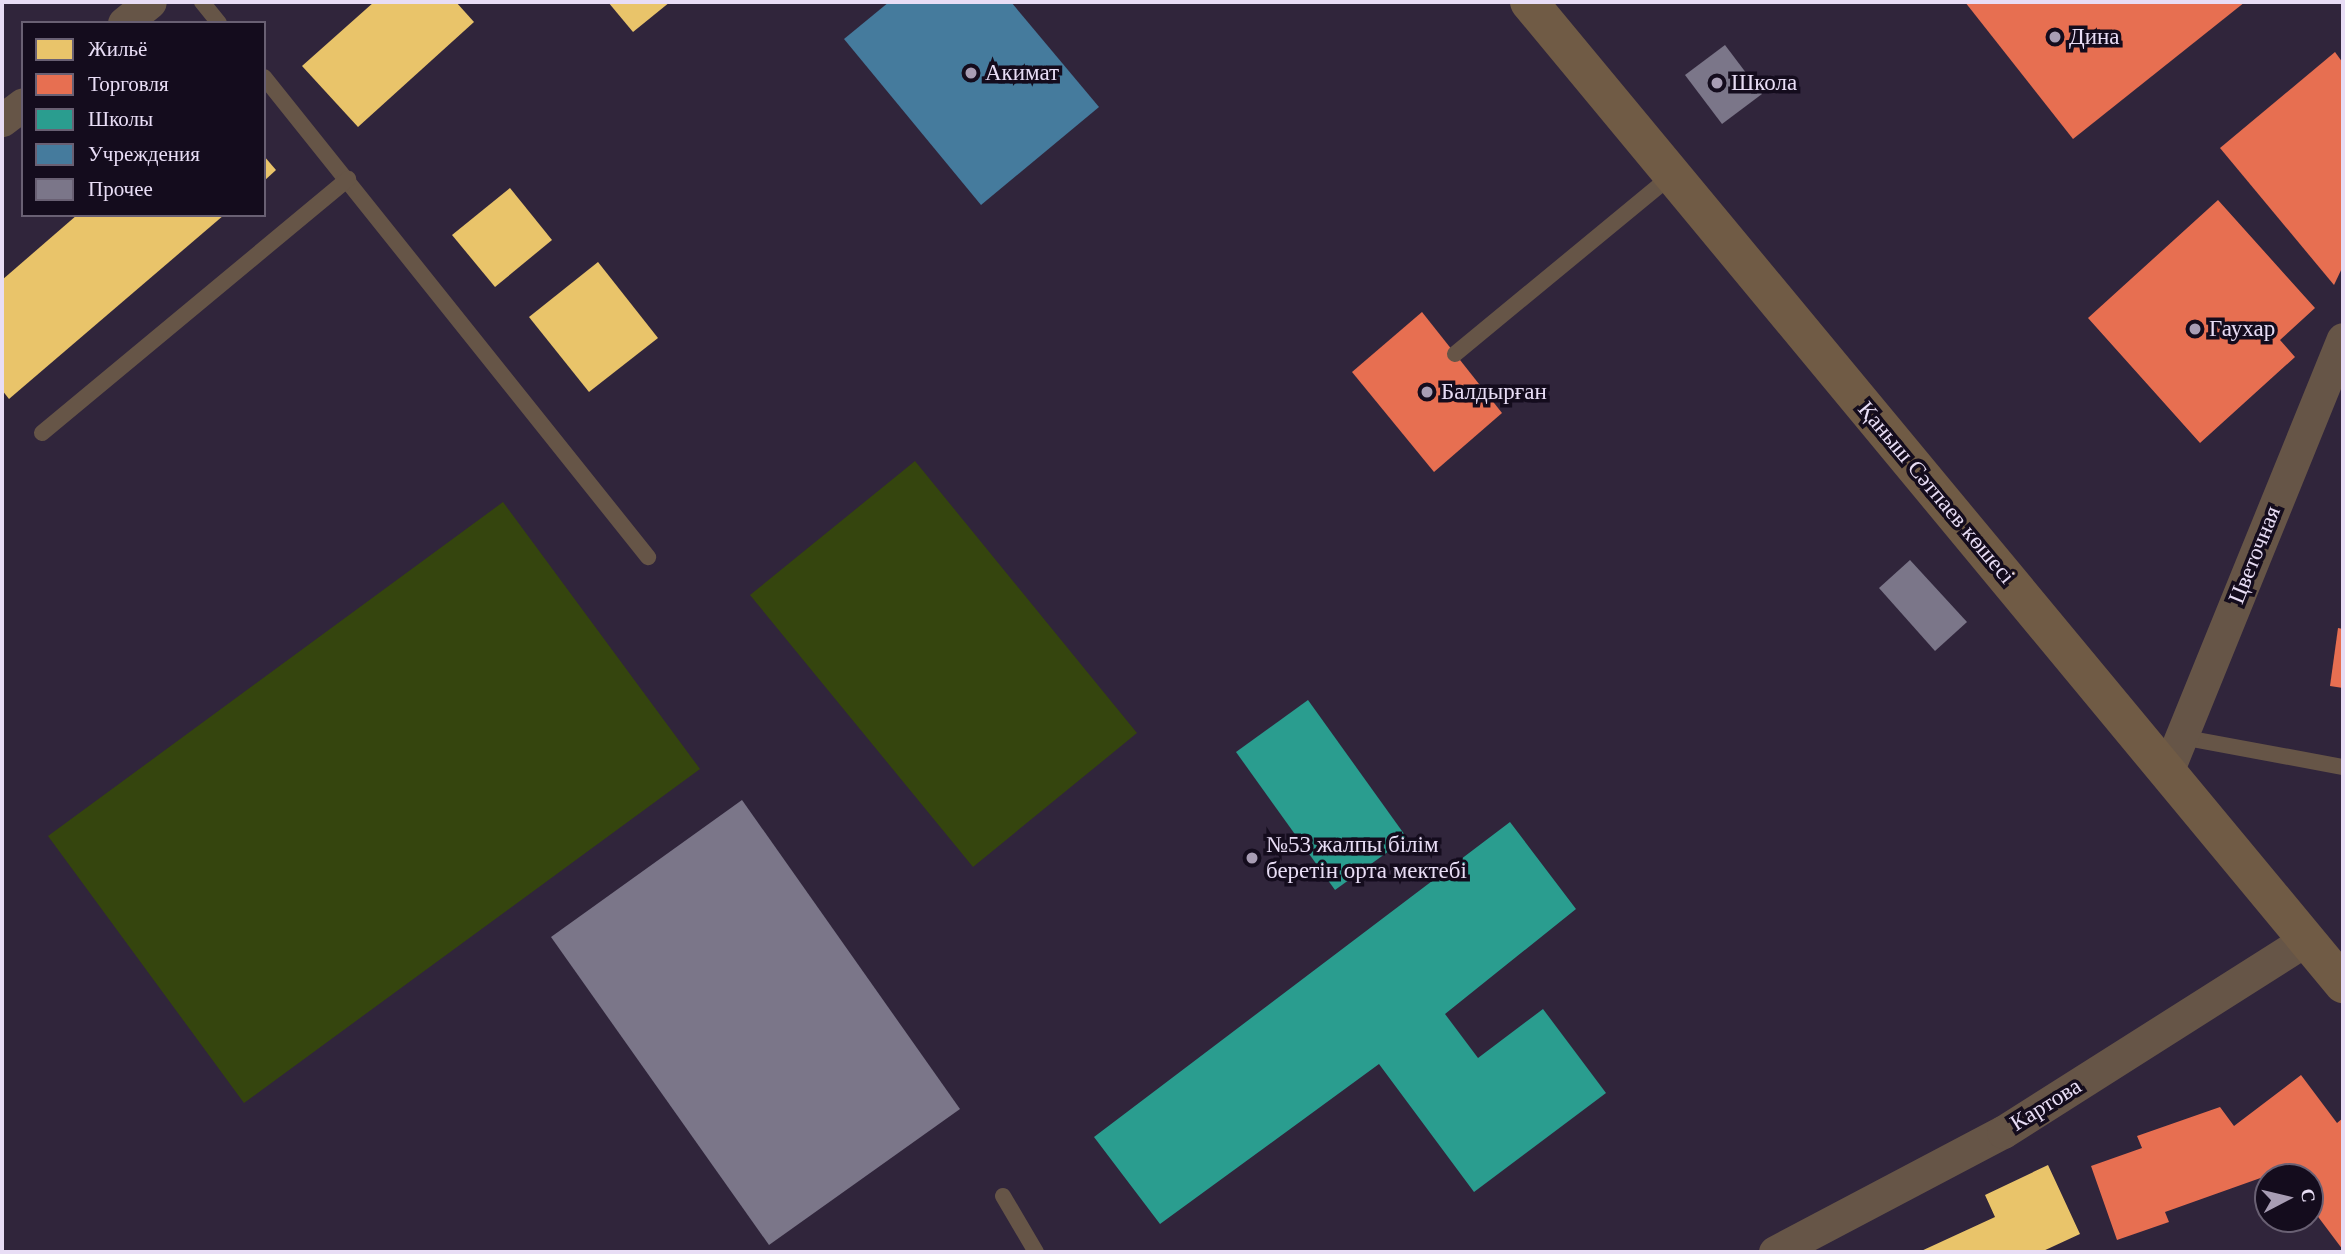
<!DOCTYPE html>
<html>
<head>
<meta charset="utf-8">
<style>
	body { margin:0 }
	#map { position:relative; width:2345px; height:1254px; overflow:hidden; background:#30253b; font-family:Georgia,serif }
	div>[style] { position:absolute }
	.green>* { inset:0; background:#35450e }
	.homes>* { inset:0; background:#e9c46a }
	.shops>* { inset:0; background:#e76f51 }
	.schools>* { inset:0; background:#2a9d8f }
	.public>* { inset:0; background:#457b9d }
	.building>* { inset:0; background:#7b7689 }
	.lane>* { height:16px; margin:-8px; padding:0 8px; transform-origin:8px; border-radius:8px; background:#665547 }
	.street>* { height:33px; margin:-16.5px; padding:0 16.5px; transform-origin:16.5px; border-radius:16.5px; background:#665547 }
	.secondary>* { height:38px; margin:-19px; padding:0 19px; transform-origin:19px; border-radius:19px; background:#705b45 }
	.dots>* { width:19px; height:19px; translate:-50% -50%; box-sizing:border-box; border:4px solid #140c1d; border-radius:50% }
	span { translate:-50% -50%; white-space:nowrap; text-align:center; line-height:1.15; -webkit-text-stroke:7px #140c1d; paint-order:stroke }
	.poi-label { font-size:23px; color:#e8ddf5 }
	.left { translate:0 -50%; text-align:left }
	.street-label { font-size:23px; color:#e8ddf5 }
	.frame { position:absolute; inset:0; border:4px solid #e8ddf5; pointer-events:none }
	.legend { position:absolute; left:21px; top:21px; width:245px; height:196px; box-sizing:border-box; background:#140c1d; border:2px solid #696073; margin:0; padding:9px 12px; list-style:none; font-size:21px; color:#e8ddf5 }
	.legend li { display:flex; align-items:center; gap:14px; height:35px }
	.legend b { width:35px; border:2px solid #696073 }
	.north { position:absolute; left:2254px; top:1163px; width:70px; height:70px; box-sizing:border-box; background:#140c1d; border:2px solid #696073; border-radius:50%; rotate:83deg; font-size:19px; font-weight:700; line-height:28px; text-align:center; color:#e8ddf5 }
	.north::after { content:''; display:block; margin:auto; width:24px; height:32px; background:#a89db4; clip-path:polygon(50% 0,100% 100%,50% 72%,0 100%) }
</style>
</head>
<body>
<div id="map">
	<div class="green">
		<div style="clip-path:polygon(915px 461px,1137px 733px,973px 867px,750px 595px)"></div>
		<div style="clip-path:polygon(503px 502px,700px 769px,244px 1103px,48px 836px)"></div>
	</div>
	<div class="homes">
		<div style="clip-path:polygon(374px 2px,456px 2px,474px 22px,358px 127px,302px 66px)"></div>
		<div style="clip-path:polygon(608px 2px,670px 2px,633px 32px)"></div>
		<div style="clip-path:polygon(264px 156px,276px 170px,264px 181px)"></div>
		<div style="clip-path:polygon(510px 188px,552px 240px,495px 287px,452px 235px)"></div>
		<div style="clip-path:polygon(77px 215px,224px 215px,9px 399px,2px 390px,2px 280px)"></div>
		<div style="clip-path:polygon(598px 262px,658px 338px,589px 392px,529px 317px)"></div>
		<div style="clip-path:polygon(2048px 1165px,2080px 1234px,2041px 1252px,1919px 1252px,1995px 1217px,1985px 1195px)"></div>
	</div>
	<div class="shops">
		<div style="clip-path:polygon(1965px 2px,2245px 2px,2073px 139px)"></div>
		<div style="clip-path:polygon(2335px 52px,2343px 63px,2343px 266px,2334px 285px,2220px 148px)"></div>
		<div style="clip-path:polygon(2218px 200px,2315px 308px,2280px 340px,2295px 357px,2200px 443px,2088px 318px)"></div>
		<div style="clip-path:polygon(1422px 312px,1502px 413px,1434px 472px,1352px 372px)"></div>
		<div style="clip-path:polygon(2338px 628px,2343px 629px,2343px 688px,2330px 686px)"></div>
		<div style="clip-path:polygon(2301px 1075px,2337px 1123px,2343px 1118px,2343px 1250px,2310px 1206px,2310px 1177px,2288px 1177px,2283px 1170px,2165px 1212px,2169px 1222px,2117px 1240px,2091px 1166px,2142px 1148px,2137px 1136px,2220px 1107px,2234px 1126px)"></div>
	</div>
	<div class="schools">
		<div style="clip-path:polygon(1308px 700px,1407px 838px,1335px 890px,1236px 752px)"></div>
		<div style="clip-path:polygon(1510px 822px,1576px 909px,1445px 1014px,1478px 1058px,1543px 1009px,1606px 1093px,1474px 1192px,1379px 1064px,1160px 1224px,1094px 1137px)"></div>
	</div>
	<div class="public">
		<div style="clip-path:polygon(889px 2px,1011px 2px,1099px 107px,981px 205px,844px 39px)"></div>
	</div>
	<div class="building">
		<div style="clip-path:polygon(1725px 45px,1762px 94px,1722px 124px,1685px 75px)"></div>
		<div style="clip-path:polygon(1910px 560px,1967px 622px,1935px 651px,1879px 588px)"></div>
		<div style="clip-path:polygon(742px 800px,960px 1109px,769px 1245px,551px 937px)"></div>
	</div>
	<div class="lane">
		<div style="left:202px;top:2px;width:27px;rotate:51deg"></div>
		<div style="left:264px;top:77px;width:615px;rotate:51.34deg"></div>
		<div style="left:1455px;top:354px;width:281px;rotate:-39.5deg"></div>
		<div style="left:42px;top:433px;width:398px;rotate:-39.7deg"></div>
		<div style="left:2181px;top:737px;width:165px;rotate:10.5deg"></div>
		<div style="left:1003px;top:1196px;width:65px;rotate:59.5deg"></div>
	</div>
	<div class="street">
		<div style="left:124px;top:23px;width:33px;rotate:-39deg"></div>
		<div style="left:2px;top:120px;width:26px;rotate:-37deg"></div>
		<div style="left:2167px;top:772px;width:467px;rotate:-67.9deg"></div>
		<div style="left:1775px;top:1252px;width:258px;rotate:-27.8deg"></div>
		<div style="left:2003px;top:1132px;width:359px;rotate:-32.4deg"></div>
	</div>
	<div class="secondary">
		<div style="left:1529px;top:2px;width:1276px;rotate:50.34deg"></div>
	</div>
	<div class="dots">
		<div style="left:2055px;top:37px;background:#a89db4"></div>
		<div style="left:971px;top:73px;background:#a89db4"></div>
		<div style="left:1717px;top:83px;background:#a89db4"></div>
		<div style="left:2195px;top:329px;background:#a89db4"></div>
		<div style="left:1427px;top:392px;background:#a89db4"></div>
		<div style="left:1252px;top:858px;background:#a89db4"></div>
	</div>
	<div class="poi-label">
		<span class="left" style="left:2069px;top:37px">Дина</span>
		<span class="left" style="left:985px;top:73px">Акимат</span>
		<span class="left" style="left:1731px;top:83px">Школа</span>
		<span class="left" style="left:2209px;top:329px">Гаухар</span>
		<span class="left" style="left:1441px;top:392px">Балдырған</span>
		<span class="left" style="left:1266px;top:858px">№53 жалпы білім<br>беретін орта мектебі</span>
	</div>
	<div class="street-label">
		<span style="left:1936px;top:493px;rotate:50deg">Қаныш Сәтпаев көшесі</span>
		<span style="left:2255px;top:555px;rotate:-68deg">Цветочная</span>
		<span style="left:2046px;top:1105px;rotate:-32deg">Картова</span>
	</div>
	<div class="frame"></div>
	<ul class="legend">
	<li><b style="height:19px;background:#e9c46a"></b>Жильё</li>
	<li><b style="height:19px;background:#e76f51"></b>Торговля</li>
	<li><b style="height:19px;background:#2a9d8f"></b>Школы</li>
	<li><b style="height:19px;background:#457b9d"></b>Учреждения</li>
	<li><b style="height:19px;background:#7b7689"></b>Прочее</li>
	</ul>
	<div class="north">С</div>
</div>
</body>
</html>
